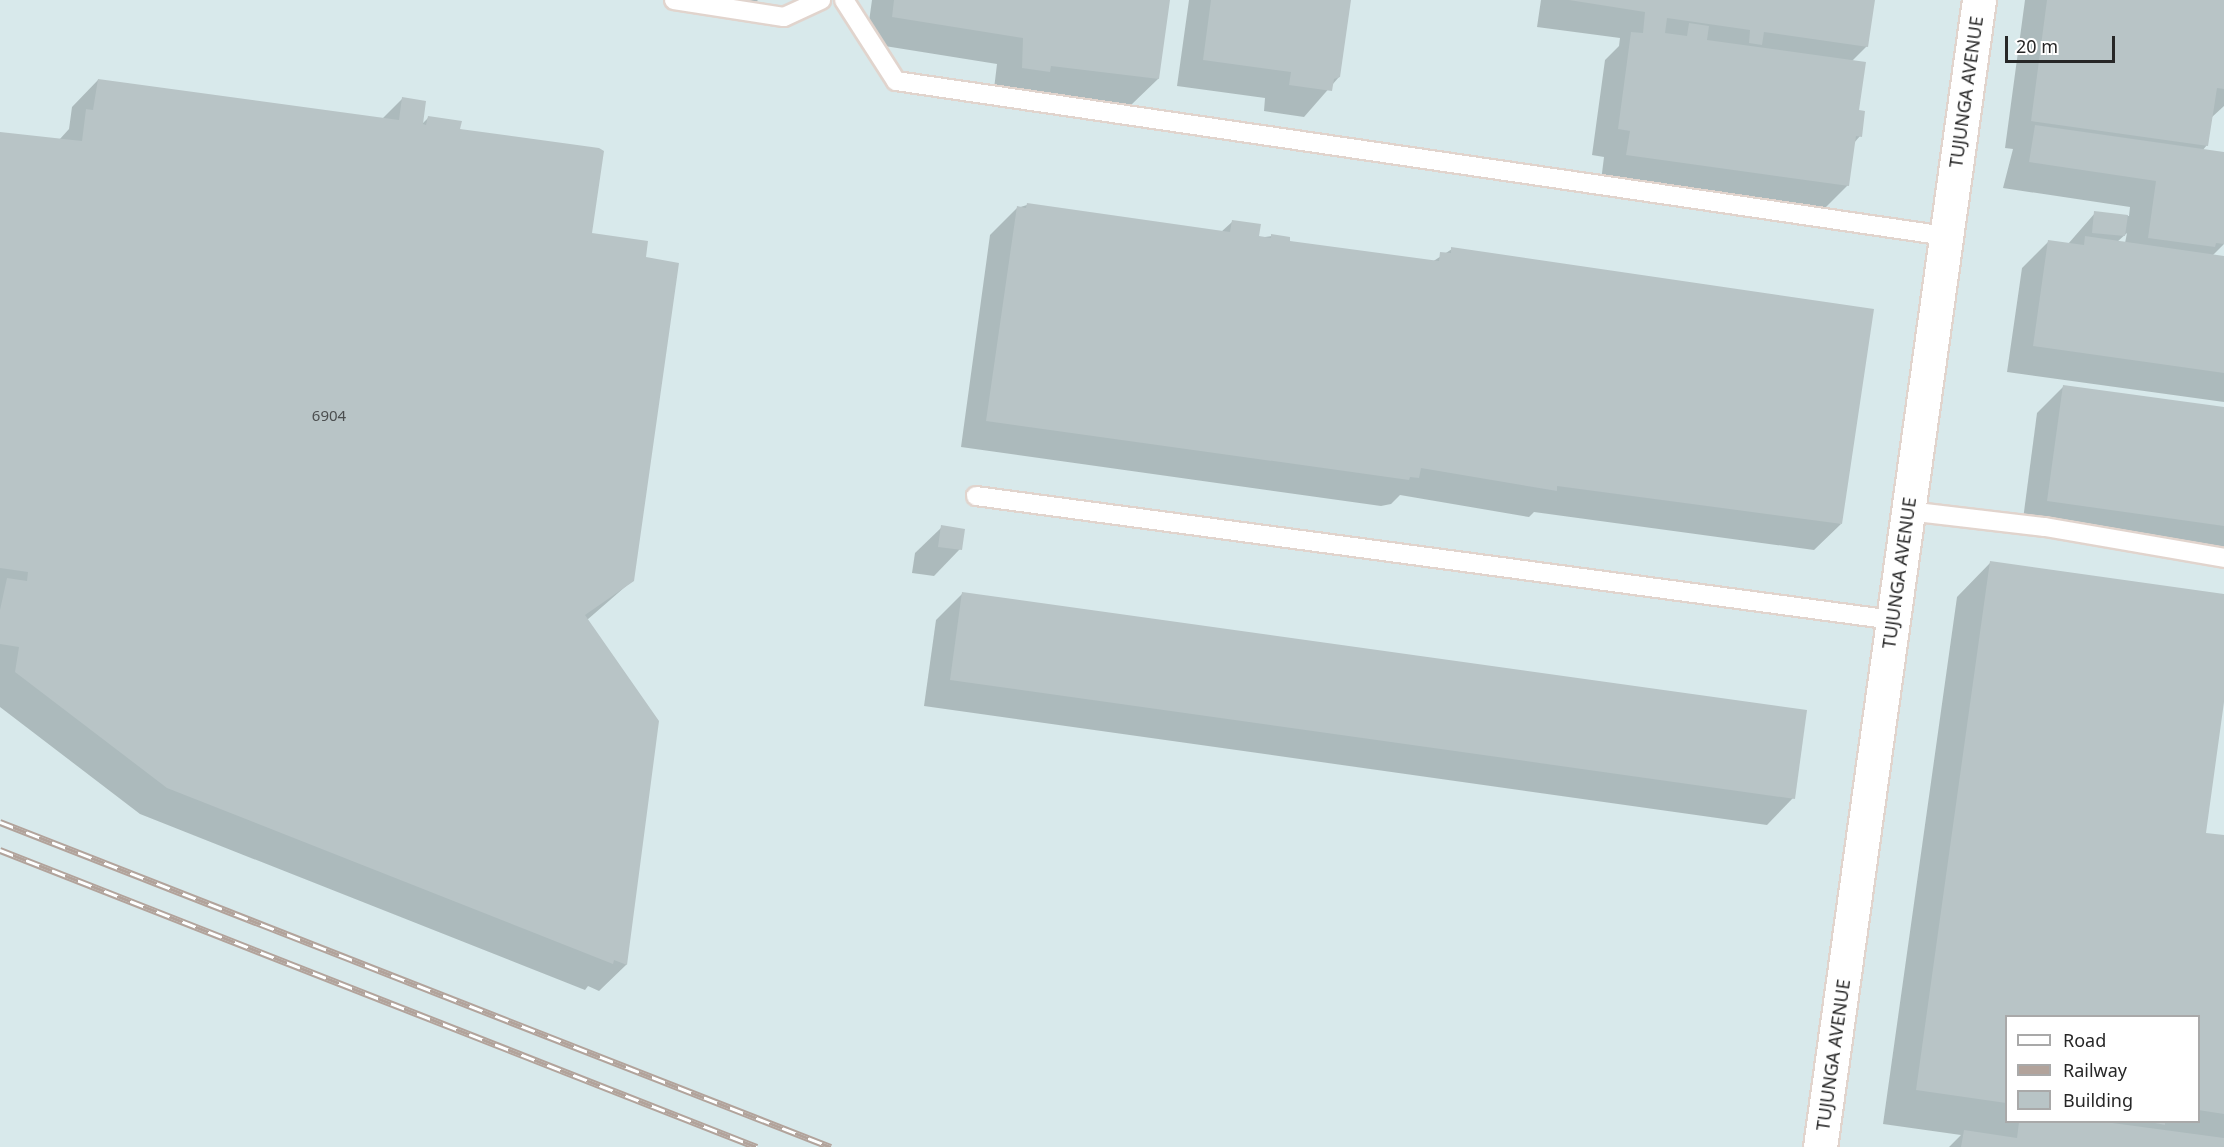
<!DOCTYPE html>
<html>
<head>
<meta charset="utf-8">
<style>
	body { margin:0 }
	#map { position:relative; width:2224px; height:1147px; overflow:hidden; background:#d8e9eb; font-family:"Noto Sans",sans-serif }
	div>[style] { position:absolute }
	.shadow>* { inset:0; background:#0003 }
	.building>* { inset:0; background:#b8c4c6 }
	.roads { filter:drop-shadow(2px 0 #e1d4cd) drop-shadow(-2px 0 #e1d4cd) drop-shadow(0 2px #e1d4cd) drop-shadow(0 -2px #e1d4cd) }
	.lane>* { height:18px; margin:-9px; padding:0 9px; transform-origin:9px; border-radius:9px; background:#fff }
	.secondary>* { height:33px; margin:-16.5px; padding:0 16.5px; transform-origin:16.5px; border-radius:16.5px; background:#fff }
	.rail>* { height:7px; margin-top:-3.5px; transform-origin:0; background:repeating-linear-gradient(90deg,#fff 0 14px,#b2a39b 0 28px); box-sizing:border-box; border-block:2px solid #b2a39b }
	span { translate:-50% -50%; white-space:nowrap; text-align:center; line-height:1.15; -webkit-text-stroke:6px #fff; paint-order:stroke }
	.number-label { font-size:15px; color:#4b4e4f }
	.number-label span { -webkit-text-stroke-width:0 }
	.street-label { font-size:18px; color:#272727 }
	.legend { position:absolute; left:2005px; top:1015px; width:195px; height:108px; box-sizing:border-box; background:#fff; border:2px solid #a9a9a9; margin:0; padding:8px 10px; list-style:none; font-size:18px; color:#272727 }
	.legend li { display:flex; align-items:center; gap:12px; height:30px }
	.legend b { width:30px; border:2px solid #a9a9a9 }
	.scale { position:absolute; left:2005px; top:36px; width:110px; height:27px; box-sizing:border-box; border:3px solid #272727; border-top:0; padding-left:8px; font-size:18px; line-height:21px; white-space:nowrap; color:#272727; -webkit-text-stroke:4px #fff; paint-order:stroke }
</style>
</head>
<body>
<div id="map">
	<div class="shadow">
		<div style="clip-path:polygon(740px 0,758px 0,756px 2px)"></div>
		<div style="clip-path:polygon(872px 0,1169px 0,1158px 79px,1131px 105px,994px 89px,997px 64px,866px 43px)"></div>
		<div style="clip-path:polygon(1189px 0,1350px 0,1339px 77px,1304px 117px,1264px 111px,1265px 98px,1177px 86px)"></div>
		<div style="clip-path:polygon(1541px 0,1873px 0,1867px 46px,1851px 62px,1860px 136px,1854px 143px,1848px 185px,1821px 212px,1601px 181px,1604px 157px,1592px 155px,1605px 60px,1619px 46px,1620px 38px,1537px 27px)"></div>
		<div style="clip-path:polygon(evenodd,2025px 0,2224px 0,2224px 106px,2211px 118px,2207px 145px,2202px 151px,2224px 154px,2224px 244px,2212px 256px,2224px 257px,2224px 402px,2007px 372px,2022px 268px,2049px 241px,2068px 244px,2095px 213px,2129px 216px,2130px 207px,2003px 188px,2013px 149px,2005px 148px,2025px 0,2127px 233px,2125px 243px,2117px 242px,2127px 233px)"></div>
		<div style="clip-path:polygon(98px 80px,382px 119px,402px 99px,421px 125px,428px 118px,459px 130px,590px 234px,633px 580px,587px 620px,658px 722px,626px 965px,599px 991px,588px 986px,585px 990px,140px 814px,0 707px,0 134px,59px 140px,69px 129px,72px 107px)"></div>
		<div style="clip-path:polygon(1027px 205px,1221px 232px,1232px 222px,1258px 238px,1272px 236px,1288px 242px,1432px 262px,1452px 249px,1841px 524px,1814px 550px,1534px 512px,1529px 517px,1400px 495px,1391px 504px,1381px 506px,961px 447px,990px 235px,1017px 208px)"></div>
		<div style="clip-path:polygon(2064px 386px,2224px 408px,2224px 556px,2022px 527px,2037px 413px)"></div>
		<div style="clip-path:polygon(942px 527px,960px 549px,934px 576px,912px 573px,915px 553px)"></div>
		<div style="clip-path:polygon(evenodd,1991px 562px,2224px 595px,2224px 691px,2204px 834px,2224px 837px,2224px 1147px,1949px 1147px,1961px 1135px,1883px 1124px,1957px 597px,1991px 562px,2006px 1016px,2198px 1016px,2198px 1122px,2006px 1122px,2006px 1016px)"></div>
		<div style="clip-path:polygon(963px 593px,1793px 798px,1767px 825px,924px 706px,936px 620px)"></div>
	</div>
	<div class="building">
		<div style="clip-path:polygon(894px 0,1170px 0,1159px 79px,1051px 66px,1050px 72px,1022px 68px,1023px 38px,892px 17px)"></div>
		<div style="clip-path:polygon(1211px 0,1351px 0,1340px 77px,1334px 79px,1332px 91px,1289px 85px,1291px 72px,1203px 60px)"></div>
		<div style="clip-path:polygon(1569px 0,1875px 0,1868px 47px,1764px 32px,1762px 45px,1749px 43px,1750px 30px,1667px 18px,1665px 33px,1687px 36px,1689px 23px,1709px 26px,1707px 40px,1866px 62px,1859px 110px,1865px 111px,1862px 137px,1856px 136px,1849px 186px,1626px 155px,1630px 131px,1618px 129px,1631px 32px,1643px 33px,1645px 12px)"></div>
		<div style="clip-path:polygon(2047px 0,2224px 0,2224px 89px,2217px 88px,2208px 146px,2031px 121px)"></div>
		<div style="clip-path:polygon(98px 79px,399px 120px,402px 97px,426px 101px,423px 124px,426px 125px,428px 116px,462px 121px,460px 129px,599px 148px,604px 151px,592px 233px,648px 241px,646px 257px,679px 263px,634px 581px,585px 615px,659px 721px,627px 965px,614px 960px,613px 964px,167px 788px,15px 672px,19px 647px,0 644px,0 610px,7px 578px,27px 581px,28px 572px,0 568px,0 132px,82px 141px,86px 109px,93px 110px)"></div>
		<div style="clip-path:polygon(2035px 125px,2224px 152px,2224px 244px,2216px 243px,2215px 247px,2148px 238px,2156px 181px,2029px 162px)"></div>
		<div style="clip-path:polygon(1027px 203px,1230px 232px,1232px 220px,1261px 224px,1259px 236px,1271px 238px,1271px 234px,1290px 237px,1290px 241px,1439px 261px,1440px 252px,1451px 253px,1451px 247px,1874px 309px,1842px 524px,1557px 486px,1557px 491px,1421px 468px,1419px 478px,1410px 477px,1409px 480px,986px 421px,1017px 206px,1026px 208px)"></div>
		<div style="clip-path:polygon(2094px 211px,2128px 215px,2125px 236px,2092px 233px)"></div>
		<div style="clip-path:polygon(2085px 236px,2224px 256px,2224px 373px,2033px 346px,2048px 240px,2084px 245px)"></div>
		<div style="clip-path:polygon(2063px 385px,2224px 407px,2224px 526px,2047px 501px)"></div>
		<div style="clip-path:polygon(941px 525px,965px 529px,962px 550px,938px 547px)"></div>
		<div style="clip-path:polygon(1990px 561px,2224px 594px,2224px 702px,2206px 833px,2224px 835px,2224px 1114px,2198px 1110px,2198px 1016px,2006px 1016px,2006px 1103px,1916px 1090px)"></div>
		<div style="clip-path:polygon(962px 592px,1807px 710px,1795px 799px,950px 680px)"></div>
		<div style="clip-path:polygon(2019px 1122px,2105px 1122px,2224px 1138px,2224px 1147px,1961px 1147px,1964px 1130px,2017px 1138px)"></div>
		<div style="clip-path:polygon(2150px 1122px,2165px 1122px,2165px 1125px)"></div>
	</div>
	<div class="roads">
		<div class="lane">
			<div style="left:674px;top:0;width:111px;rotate:8.8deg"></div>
			<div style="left:784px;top:17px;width:41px;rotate:-24.7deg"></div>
			<div style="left:844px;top:0;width:96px;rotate:57.3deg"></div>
			<div style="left:896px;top:81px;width:1061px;rotate:8.4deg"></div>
			<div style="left:976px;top:496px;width:925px;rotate:7.7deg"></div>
			<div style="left:1908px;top:511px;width:138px;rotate:6.7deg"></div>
			<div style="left:2045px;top:527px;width:182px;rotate:9.8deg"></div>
		</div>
		<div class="secondary">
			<div style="left:1820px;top:1147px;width:1158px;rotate:-82.11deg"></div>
		</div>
	</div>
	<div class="rail">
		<div style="left:0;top:822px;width:892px;rotate:21.36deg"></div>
		<div style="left:0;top:850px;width:813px;rotate:21.42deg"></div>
	</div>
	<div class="number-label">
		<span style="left:329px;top:416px">6904</span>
	</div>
	<div class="street-label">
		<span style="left:1966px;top:92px;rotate:-82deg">TUJUNGA AVENUE</span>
		<span style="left:1899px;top:573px;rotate:-82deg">TUJUNGA AVENUE</span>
		<span style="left:1833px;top:1055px;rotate:-82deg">TUJUNGA AVENUE</span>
	</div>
	<ul class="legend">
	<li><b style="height:8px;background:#fff"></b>Road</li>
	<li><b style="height:8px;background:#b2a39b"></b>Railway</li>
	<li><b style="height:16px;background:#b8c4c6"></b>Building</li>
	</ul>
	<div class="scale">20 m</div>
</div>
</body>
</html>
